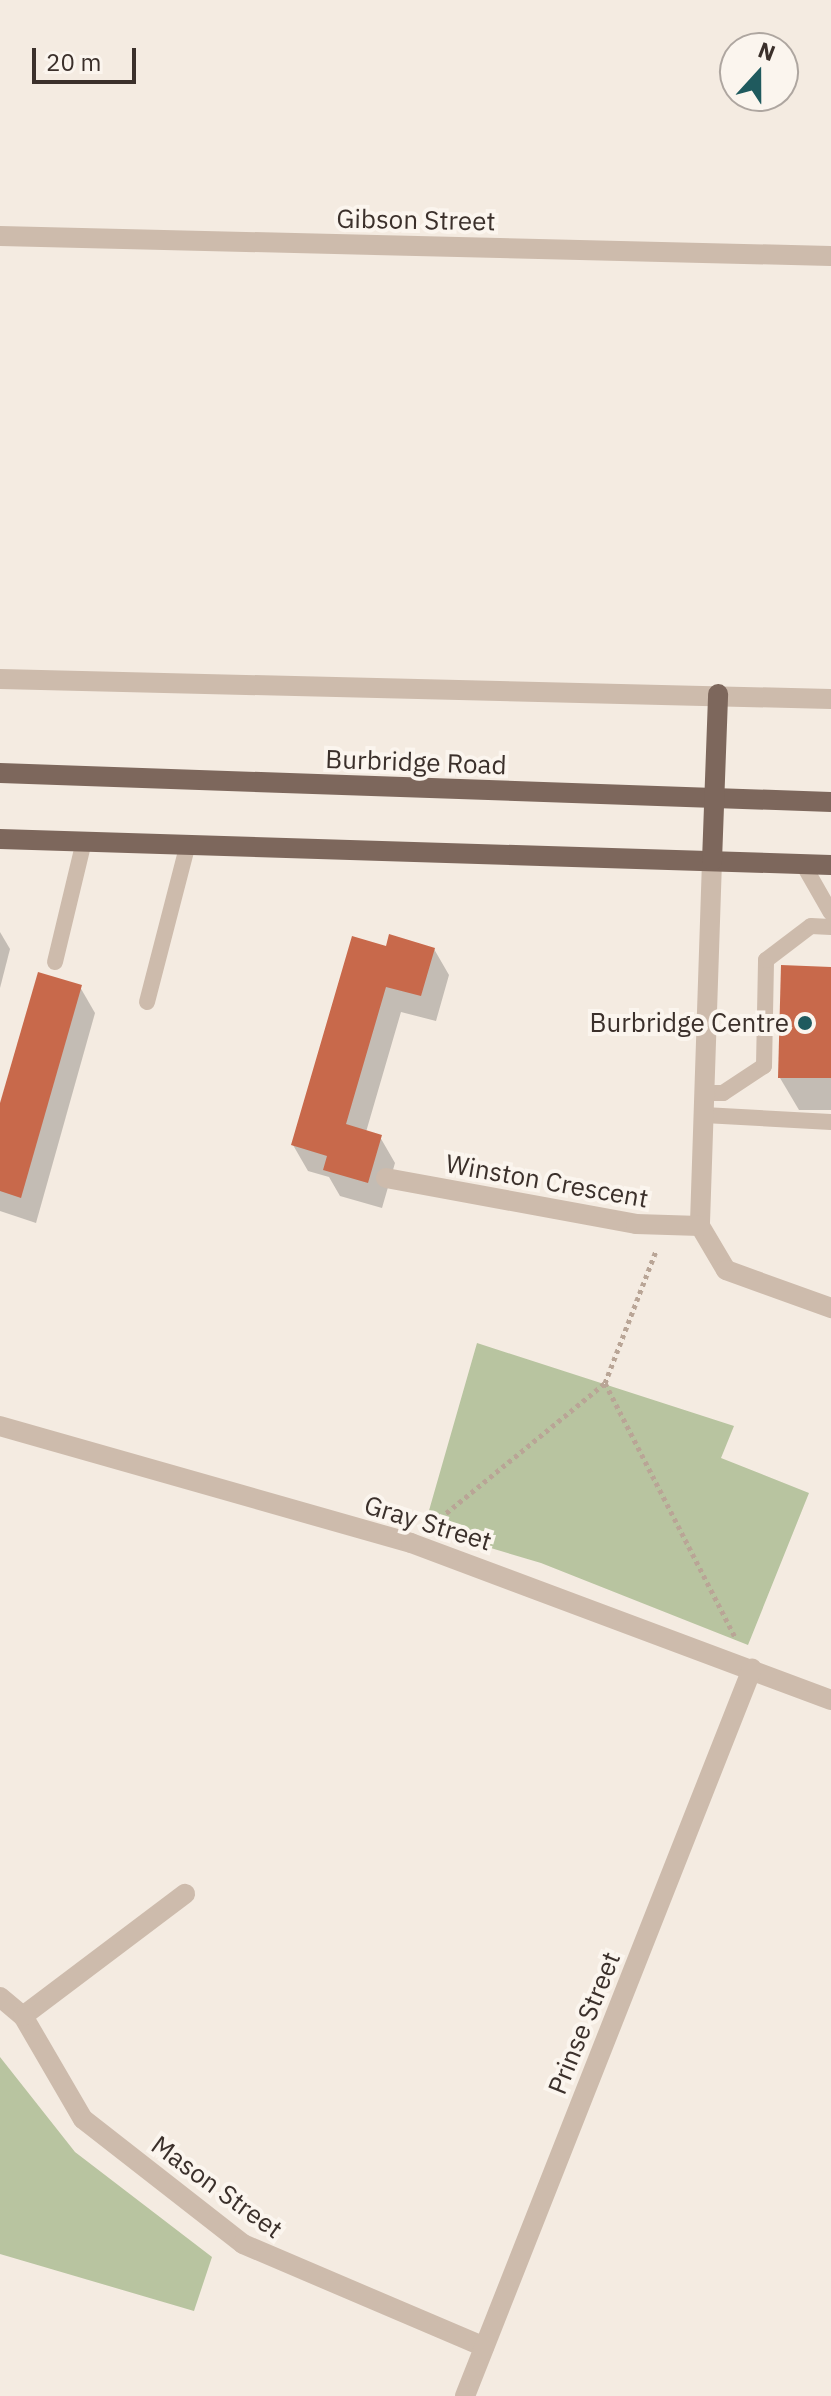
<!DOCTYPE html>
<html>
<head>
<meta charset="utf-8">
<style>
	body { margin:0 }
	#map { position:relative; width:831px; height:2396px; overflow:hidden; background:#f4ebe1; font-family:"IBM Plex Sans",sans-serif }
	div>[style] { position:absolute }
	.green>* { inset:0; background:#b8c4a0 }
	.shadow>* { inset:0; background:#0003 }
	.building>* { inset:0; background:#c8694b }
	.path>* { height:5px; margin-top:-2.5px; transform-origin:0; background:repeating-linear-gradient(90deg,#b9a596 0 4px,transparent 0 8px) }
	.lane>* { height:16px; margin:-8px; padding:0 8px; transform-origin:8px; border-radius:8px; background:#cdbbac }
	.street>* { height:20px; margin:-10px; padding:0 10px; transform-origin:10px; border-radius:10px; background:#cdbbac }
	.primary>* { height:20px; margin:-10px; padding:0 10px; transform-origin:10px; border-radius:10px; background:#7d675c }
	.dots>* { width:22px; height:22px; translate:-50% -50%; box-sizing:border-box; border:4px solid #fbf5ee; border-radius:50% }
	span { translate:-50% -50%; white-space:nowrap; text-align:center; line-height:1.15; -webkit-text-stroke:8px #fbf5ee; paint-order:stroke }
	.street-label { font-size:26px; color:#3b302b }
	.poi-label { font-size:26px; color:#3b302b }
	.right { translate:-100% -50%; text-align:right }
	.north { position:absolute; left:719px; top:32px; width:80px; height:80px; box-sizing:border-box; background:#fbf5ee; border:2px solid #aea6a0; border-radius:50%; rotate:21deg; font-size:22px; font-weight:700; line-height:32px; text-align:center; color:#3b302b }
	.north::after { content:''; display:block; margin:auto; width:28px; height:36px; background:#1f5a5e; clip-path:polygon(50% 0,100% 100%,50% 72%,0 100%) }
	.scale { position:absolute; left:32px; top:48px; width:104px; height:36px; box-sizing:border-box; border:4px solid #3b302b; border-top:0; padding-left:10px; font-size:24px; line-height:28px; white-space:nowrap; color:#3b302b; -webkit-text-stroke:6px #fbf5ee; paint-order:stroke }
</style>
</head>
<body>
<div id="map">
	<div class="green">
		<div style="clip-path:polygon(477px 1343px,734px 1426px,721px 1458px,809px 1493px,748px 1645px,541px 1563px,424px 1528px)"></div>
		<div style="clip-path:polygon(0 2057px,75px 2152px,212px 2257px,194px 2311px,0 2254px)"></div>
	</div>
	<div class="shadow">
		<div style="clip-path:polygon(0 932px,10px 949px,0 988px)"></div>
		<div style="clip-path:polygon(387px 948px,434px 949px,449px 975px,436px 1021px,401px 1012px,366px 1132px,380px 1137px,395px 1163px,382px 1208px,340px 1196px,329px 1177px,308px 1171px,293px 1145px)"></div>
		<div style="clip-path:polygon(831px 969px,831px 1110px,799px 1110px,780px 1078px)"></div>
		<div style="clip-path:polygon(80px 987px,95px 1013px,36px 1223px,0 1211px,0 1110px)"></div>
	</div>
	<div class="building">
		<div style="clip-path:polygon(389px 934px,435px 948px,421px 996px,386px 987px,346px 1124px,382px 1135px,368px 1183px,323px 1170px,327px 1156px,291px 1145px,352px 936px,386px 946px)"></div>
		<div style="clip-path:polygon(781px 965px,831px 967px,831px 1078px,778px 1078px)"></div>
		<div style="clip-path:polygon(38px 972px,82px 985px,21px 1198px,0 1191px,0 1103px)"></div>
	</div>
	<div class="path">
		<div style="left:605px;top:1383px;width:285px;rotate:62.9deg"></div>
		<div style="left:434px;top:1523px;width:221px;rotate:-39.3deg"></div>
		<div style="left:605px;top:1383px;width:142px;rotate:-68.9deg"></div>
	</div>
	<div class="lane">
		<div style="left:803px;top:864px;width:56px;rotate:60.3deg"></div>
		<div style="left:55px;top:962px;width:124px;rotate:-76.5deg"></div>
		<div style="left:147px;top:1002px;width:163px;rotate:-75.5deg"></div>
		<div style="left:704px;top:1093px;width:19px"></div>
		<div style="left:723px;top:1093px;width:49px;rotate:-33.4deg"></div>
		<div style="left:764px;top:1066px;width:106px;rotate:-88.9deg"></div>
		<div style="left:766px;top:960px;width:56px;rotate:-37.1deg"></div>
		<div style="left:811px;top:926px;width:20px;rotate:3deg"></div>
		<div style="left:704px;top:1115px;width:127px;rotate:3.2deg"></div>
	</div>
	<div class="street">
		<div style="left:0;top:236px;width:831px;rotate:1.38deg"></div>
		<div style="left:0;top:679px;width:831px;rotate:1.38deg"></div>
		<div style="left:712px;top:861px;width:365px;rotate:91.9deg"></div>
		<div style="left:700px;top:1226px;width:51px;rotate:59.4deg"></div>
		<div style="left:726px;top:1270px;width:112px;rotate:19.9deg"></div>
		<div style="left:386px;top:1178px;width:254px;rotate:10.4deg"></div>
		<div style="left:636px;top:1224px;width:64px;rotate:1.8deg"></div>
		<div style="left:0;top:1426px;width:427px;rotate:15.9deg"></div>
		<div style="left:411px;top:1543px;width:448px;rotate:20.5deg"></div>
		<div style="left:0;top:1997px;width:30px;rotate:40deg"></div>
		<div style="left:23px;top:2016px;width:119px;rotate:59.8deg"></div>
		<div style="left:83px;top:2119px;width:203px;rotate:38deg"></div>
		<div style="left:243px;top:2244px;width:262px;rotate:23.1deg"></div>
		<div style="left:23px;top:2016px;width:203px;rotate:-37deg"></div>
		<div style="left:465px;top:2396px;width:782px;rotate:-68.46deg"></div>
	</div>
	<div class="primary">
		<div style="left:0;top:773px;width:832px;rotate:2deg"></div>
		<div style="left:0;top:839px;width:831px;rotate:1.79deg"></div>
		<div style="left:712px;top:861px;width:167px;rotate:-87.9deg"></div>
	</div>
	<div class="dots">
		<div style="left:805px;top:1023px;background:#1f5a5e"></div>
	</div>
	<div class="street-label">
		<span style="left:416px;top:220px;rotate:1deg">Gibson Street</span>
		<span style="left:416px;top:762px;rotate:2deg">Burbridge Road</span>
		<span style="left:547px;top:1181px;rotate:10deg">Winston Crescent</span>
		<span style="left:428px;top:1523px;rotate:17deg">Gray Street</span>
		<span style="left:584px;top:2023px;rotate:-68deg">Prinse Street</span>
		<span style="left:217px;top:2187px;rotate:36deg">Mason Street</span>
	</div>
	<div class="poi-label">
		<span class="right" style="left:789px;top:1023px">Burbridge Centre</span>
	</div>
	<div class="north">N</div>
	<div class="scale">20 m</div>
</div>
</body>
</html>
